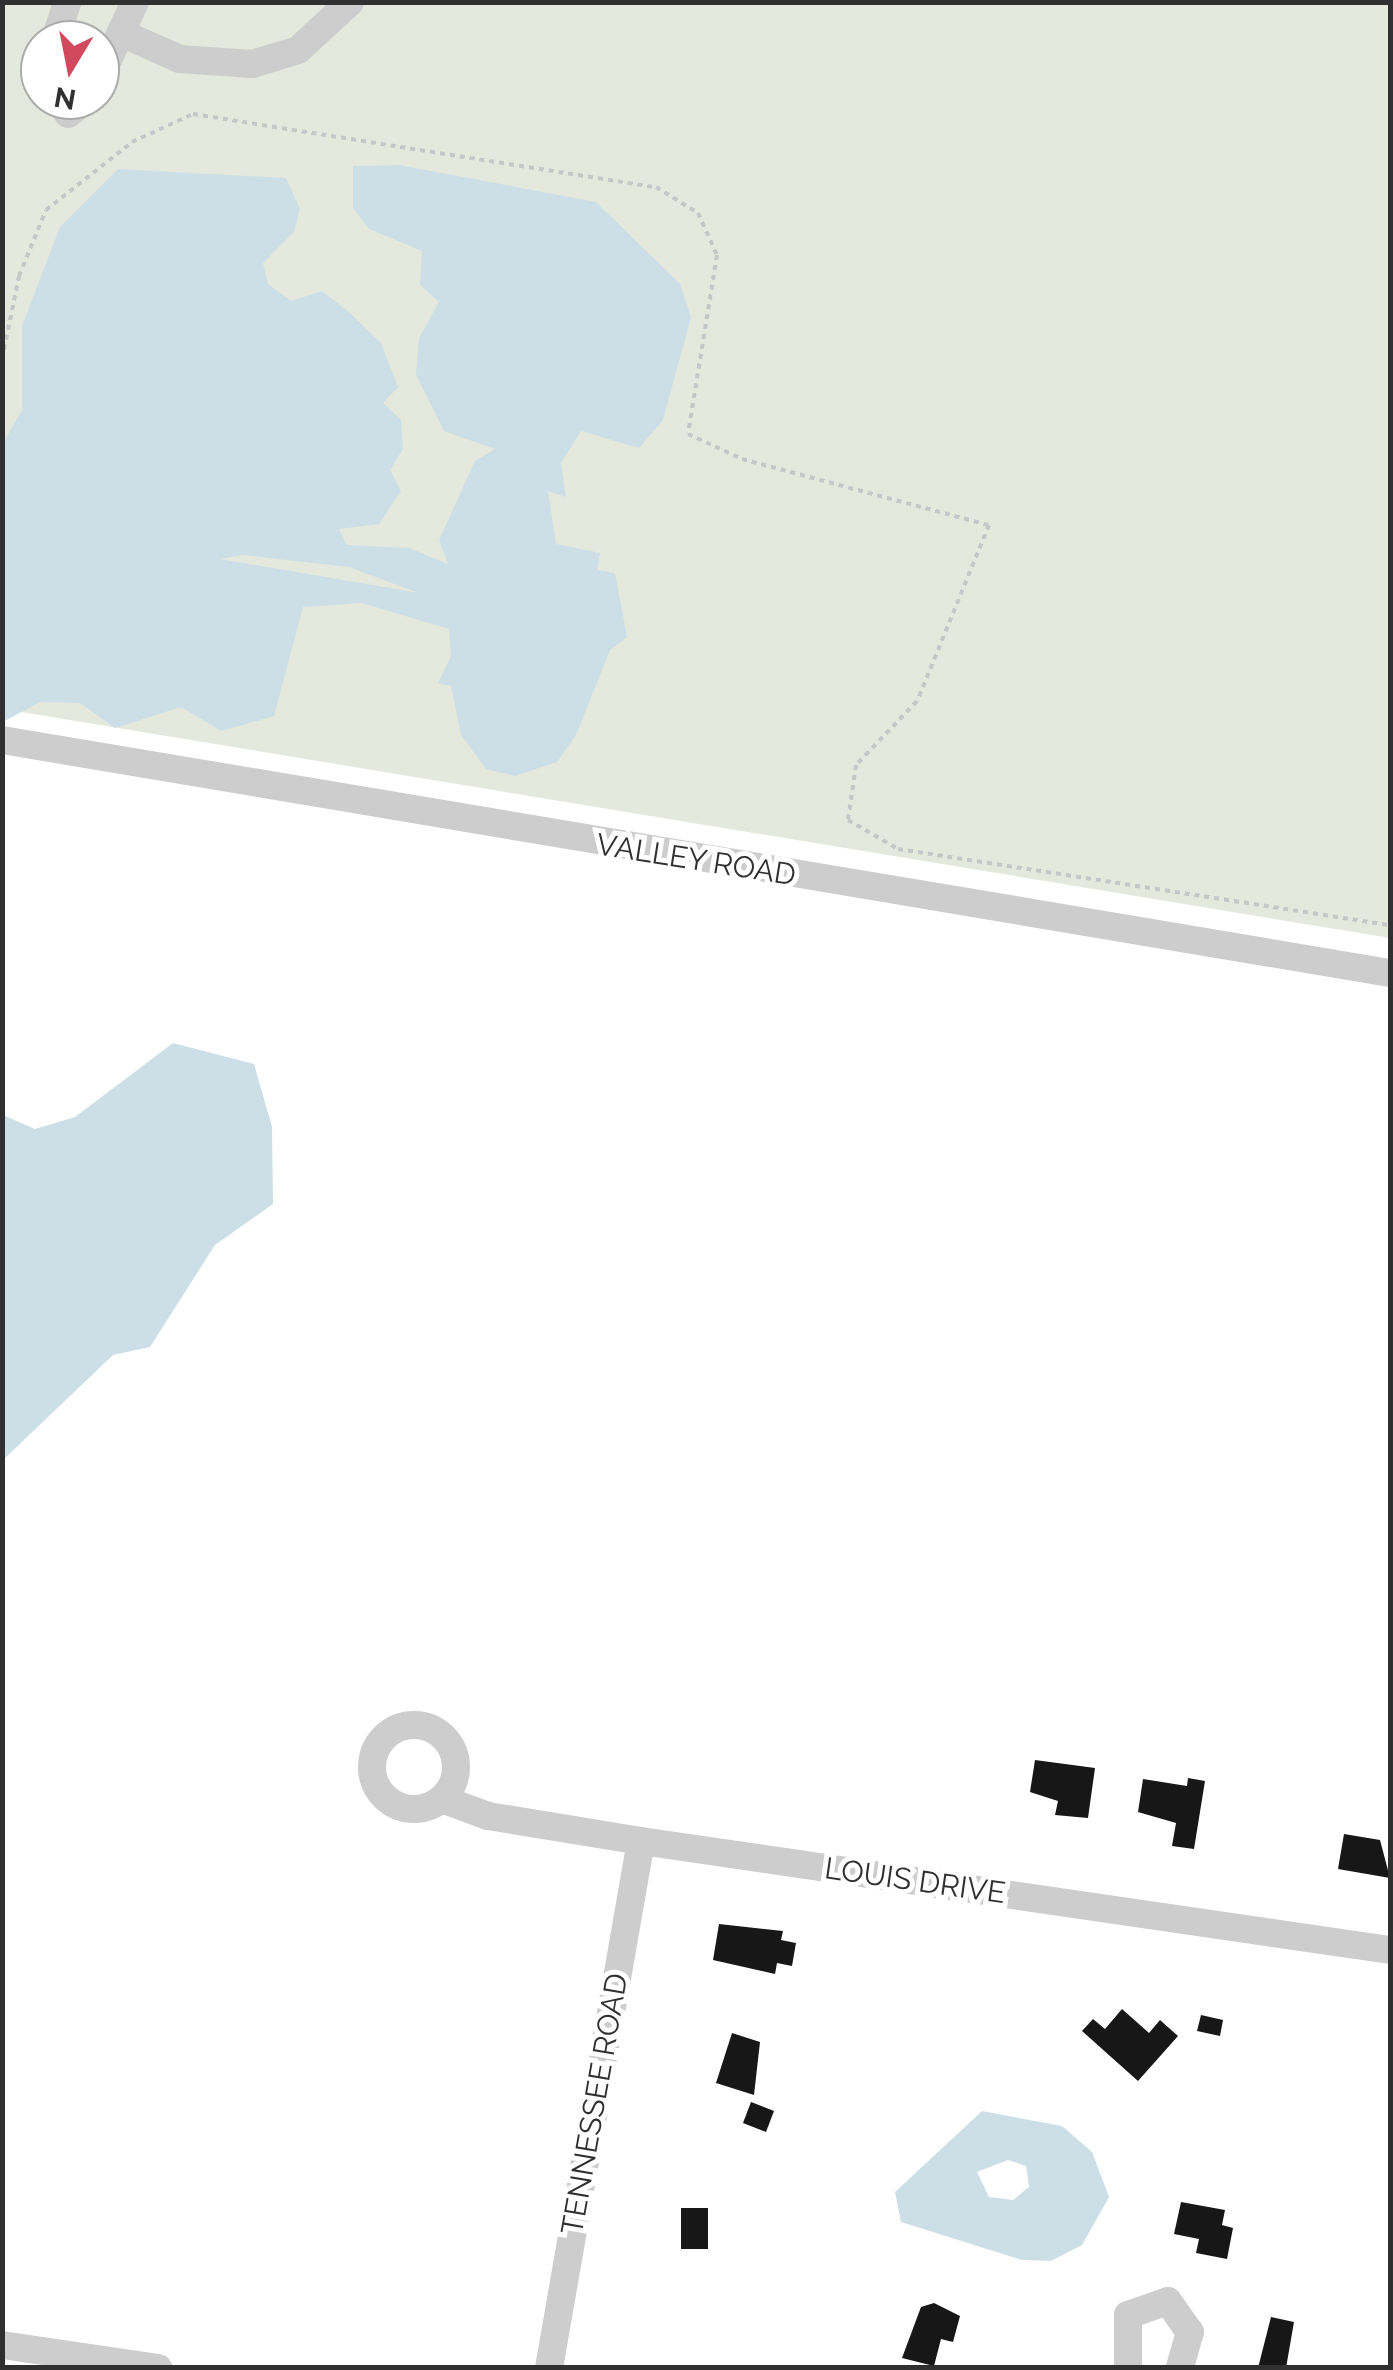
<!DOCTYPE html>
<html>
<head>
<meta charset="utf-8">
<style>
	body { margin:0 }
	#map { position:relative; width:1393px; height:2370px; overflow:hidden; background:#fff; font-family:Raleway,sans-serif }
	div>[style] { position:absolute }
	.green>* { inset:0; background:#e4e8dd }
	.water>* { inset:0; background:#ccdfe7 }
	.building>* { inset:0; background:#171717 }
	.path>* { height:4px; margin-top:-2px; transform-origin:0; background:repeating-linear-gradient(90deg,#c7c7c7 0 5px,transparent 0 10px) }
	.minor>* { height:28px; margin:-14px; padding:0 14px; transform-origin:14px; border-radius:14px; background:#cdcdcd }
	.minor>.ring { margin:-14px; padding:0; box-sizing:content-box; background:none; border:28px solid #cdcdcd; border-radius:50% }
	span { translate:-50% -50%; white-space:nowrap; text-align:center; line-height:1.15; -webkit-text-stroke:10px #fff; paint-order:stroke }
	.street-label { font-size:30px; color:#303030 }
	.frame { position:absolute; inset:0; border:5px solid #303030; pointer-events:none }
	.north { position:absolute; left:20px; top:20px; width:100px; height:100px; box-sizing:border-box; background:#fff; border:2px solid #acacac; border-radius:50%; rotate:190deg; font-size:28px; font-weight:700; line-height:40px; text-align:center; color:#303030 }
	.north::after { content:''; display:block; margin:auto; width:35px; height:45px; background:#d1495d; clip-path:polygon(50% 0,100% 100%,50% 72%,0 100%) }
</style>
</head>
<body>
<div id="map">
	<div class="green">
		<div style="clip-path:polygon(evenodd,2px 3px,1390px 3px,1390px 938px,3px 709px,2px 3px,40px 40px,100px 40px,100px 100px,40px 100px,40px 40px)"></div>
	</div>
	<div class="water">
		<div style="clip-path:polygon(evenodd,399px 165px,596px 202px,680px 284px,691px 317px,663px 420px,639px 448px,581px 431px,561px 463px,566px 497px,548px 491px,556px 544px,600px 553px,597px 570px,615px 573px,627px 637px,610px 650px,576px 735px,557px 762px,515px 776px,486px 769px,461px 735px,451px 686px,438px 683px,451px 656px,449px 629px,362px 603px,303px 607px,274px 716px,221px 731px,181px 707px,115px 728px,80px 703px,40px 702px,3px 722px,2px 445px,22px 410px,22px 326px,60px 227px,118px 169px,286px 178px,300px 209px,294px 232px,263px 263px,268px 284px,291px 301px,322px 291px,350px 313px,381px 343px,398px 387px,383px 403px,401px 420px,403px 449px,390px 470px,401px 491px,379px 524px,339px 529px,347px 545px,409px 548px,448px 564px,439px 540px,475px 461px,495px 449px,444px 431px,416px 375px,419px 338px,439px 302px,420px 285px,422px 251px,369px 229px,353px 208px,353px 166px,399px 165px,243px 555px,349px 567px,419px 593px,220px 559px,243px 555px)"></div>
		<div style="clip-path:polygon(173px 1043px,254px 1064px,272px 1127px,273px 1204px,215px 1245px,150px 1347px,113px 1355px,3px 1460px,3px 1115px,35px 1129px,75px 1117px)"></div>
		<div style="clip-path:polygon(evenodd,982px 2111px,1062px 2126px,1092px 2152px,1109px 2197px,1082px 2245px,1051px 2261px,1022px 2260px,901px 2222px,895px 2192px,982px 2111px,1008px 2160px,1026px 2166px,1029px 2187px,1013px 2200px,989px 2197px,977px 2172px,1008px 2160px)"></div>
	</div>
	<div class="building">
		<div style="clip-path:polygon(1035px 1760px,1095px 1768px,1088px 1818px,1055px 1815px,1058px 1801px,1030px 1792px)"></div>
		<div style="clip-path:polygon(1188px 1778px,1205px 1781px,1194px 1849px,1172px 1846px,1176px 1823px,1138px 1812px,1143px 1779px,1187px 1786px)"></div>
		<div style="clip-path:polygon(1344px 1834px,1380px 1840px,1390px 1878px,1338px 1869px)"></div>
		<div style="clip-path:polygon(719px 1924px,783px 1931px,781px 1940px,796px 1943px,792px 1966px,777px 1963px,775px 1974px,713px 1960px)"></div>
		<div style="clip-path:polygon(1122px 2009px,1149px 2033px,1160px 2020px,1178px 2036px,1138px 2081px,1082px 2031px,1093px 2019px,1105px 2029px)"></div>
		<div style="clip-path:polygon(1201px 2015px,1223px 2020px,1220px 2036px,1197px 2031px)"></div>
		<div style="clip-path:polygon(732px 2033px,760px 2042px,754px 2095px,716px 2083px)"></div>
		<div style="clip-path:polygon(751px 2102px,774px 2111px,766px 2132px,743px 2123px)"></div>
		<div style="clip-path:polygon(1181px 2202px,1225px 2210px,1222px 2225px,1233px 2228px,1227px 2259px,1196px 2253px,1199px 2239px,1174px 2234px)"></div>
		<div style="clip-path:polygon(681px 2208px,708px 2208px,708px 2249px,681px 2249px)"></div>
		<div style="clip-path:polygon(934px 2303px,960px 2316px,953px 2342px,941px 2339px,934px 2366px,902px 2358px,921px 2307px)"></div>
		<div style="clip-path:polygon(1271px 2317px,1294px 2322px,1286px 2368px,1258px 2368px)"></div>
	</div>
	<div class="path">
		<div style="left:2px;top:359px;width:85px;rotate:-78.4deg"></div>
		<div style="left:19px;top:276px;width:71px;rotate:-67.8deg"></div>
		<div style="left:46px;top:210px;width:110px;rotate:-38.3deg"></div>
		<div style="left:132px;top:142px;width:67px;rotate:-24.7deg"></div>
		<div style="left:193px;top:114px;width:469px;rotate:9deg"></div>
		<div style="left:656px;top:187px;width:49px;rotate:31.8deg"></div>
		<div style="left:698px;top:213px;width:46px;rotate:65.7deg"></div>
		<div style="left:717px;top:255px;width:181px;rotate:99.2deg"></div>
		<div style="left:688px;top:434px;width:60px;rotate:24.8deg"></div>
		<div style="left:742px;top:459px;width:256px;rotate:15deg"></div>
		<div style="left:989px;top:525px;width:190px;rotate:112.2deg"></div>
		<div style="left:917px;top:701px;width:88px;rotate:133.6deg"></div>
		<div style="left:856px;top:765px;width:56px;rotate:98.3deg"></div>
		<div style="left:848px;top:820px;width:58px;rotate:30.1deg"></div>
		<div style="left:898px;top:849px;width:498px;rotate:8.8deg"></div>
	</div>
	<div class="minor">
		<div style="left:121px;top:33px;width:64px;rotate:23.8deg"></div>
		<div style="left:180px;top:59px;width:72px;rotate:4deg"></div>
		<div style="left:252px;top:64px;width:48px;rotate:-16.9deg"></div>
		<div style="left:298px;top:50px;width:71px;rotate:-42.7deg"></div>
		<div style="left:55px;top:40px;width:40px;rotate:-72deg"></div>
		<div style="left:100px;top:77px;width:83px;rotate:-65deg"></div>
		<div style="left:58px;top:100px;width:17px;rotate:54deg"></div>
		<div style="left:68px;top:114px;width:22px;rotate:-39deg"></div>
		<div style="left:2px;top:740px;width:1407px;rotate:9.53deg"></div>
		<div class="ring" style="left:372px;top:1725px;width:56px;height:56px"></div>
		<div style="left:442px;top:1799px;width:49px;rotate:20.3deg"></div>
		<div style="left:488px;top:1816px;width:155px;rotate:9.3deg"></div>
		<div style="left:641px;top:1841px;width:757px;rotate:8.28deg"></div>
		<div style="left:2px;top:2345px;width:158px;rotate:8.4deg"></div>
		<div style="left:549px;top:2368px;width:535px;rotate:-80.1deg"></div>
		<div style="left:1128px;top:2368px;width:53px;rotate:-90deg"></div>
		<div style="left:1128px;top:2315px;width:42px;rotate:-19.3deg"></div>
		<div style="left:1168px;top:2301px;width:38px;rotate:55deg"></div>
		<div style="left:1190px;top:2332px;width:37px;rotate:106deg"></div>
	</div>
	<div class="street-label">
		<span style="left:696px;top:860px;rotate:9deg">VALLEY ROAD</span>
		<span style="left:915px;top:1881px;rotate:8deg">LOUIS DRIVE</span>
		<span style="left:595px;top:2104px;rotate:-80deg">TENNESSEE ROAD</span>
	</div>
	<div class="frame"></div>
	<div class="north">N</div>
</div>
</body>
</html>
